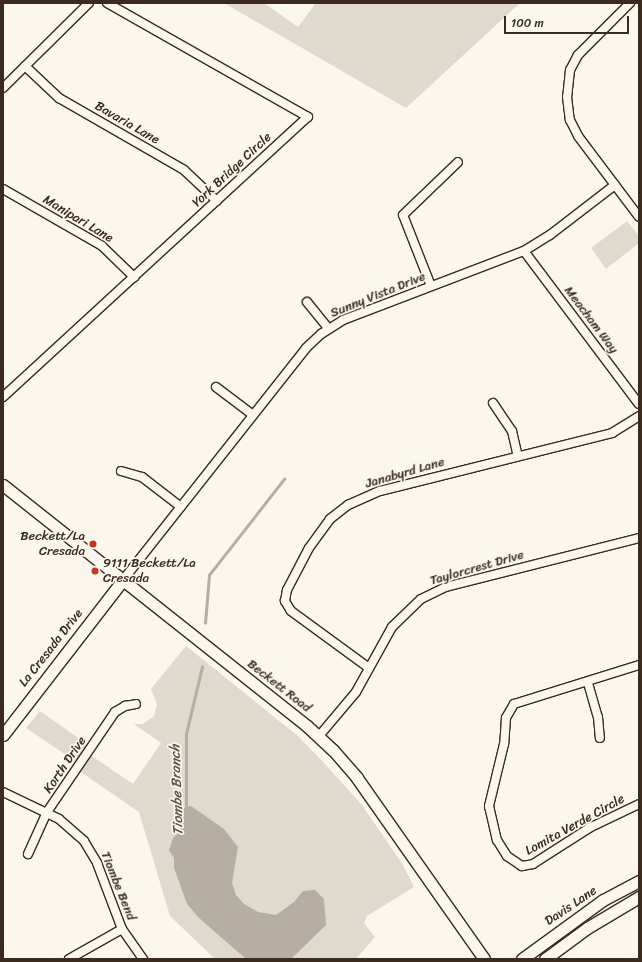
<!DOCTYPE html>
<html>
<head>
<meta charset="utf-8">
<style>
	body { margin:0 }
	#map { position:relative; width:642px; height:962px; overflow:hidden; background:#fbf7ec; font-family:Sriracha,sans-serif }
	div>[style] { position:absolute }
	.green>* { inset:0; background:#dfd9ce }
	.water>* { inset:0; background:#b6aea2 }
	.stream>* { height:2.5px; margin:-1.25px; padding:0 1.25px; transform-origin:1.25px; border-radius:1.25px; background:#b6aea2 }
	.roads { filter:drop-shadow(1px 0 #3b2a1e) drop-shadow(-1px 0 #3b2a1e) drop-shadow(0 1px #3b2a1e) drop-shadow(0 -1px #3b2a1e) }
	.street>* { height:8px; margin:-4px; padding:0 4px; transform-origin:4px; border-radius:4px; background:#fbf7ec }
	.secondary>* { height:11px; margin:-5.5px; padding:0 5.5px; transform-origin:5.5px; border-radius:5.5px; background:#fbf7ec }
	.dots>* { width:11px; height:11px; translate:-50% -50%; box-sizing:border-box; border:2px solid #fbf7ec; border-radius:50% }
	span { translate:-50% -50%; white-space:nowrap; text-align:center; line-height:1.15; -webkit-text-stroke:3.5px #fbf7ec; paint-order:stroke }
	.street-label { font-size:13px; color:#3b2a1e }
	.poi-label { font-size:13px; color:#3b2a1e }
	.right { translate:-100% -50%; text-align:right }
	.left { translate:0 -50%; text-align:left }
	.water-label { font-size:14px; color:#605246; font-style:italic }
	.frame { position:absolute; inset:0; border:4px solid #3b2a1e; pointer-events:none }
	.scale { position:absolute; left:504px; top:16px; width:125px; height:18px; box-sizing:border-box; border:2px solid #3b2a1e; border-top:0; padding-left:5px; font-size:12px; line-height:14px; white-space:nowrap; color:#3b2a1e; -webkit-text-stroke:3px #fbf7ec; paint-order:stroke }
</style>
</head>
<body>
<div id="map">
	<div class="green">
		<div style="clip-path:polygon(224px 3px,264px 3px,298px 27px,316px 3px,520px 3px,406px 108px)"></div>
		<div style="clip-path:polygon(627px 221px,639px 236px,639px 243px,606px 269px,591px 248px)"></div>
		<div style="clip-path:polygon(186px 646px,298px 736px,324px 763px,362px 805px,403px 865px,414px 887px,367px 916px,364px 923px,375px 937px,356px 959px,215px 959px,170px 916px,139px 812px,72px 766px,75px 761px,26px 728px,40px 711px,87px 744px,83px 750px,133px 784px,161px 743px,134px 724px,143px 724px,154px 716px,157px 704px,151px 689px)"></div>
	</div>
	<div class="water">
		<div style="clip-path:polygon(191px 806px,224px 829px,238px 847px,232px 883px,236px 895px,244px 904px,258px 912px,276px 915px,294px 902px,303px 891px,315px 890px,324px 899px,326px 925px,291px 959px,246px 959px,198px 917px,187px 904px,174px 868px,174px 858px,169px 850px,173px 838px,180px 831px,179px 813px,184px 808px)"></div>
	</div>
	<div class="stream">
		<div style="left:205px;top:623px;width:48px;rotate:-85.2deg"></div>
		<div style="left:209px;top:575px;width:122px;rotate:-52deg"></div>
		<div style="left:186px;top:810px;width:76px;rotate:-90deg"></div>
		<div style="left:186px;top:734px;width:69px;rotate:-76.6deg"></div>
	</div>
	<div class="roads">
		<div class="street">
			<div style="left:630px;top:3px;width:74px;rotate:135deg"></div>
			<div style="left:578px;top:55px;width:17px;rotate:118deg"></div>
			<div style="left:570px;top:70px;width:27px;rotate:96deg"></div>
			<div style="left:567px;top:97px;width:23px;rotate:83deg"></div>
			<div style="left:570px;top:120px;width:18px;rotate:63deg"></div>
			<div style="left:578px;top:136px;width:101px;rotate:53deg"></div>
			<div style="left:25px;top:66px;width:47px;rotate:43.3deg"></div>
			<div style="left:59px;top:98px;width:144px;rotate:29.9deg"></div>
			<div style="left:184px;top:170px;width:45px;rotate:43.2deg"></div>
			<div style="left:3px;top:88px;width:121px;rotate:-44.7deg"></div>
			<div style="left:3px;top:189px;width:114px;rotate:29.9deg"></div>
			<div style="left:102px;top:246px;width:45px;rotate:44.1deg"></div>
			<div style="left:524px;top:251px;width:191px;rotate:53.1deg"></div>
			<div style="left:431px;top:286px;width:76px;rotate:-111.5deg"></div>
			<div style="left:403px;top:215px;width:76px;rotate:-43.9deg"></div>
			<div style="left:307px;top:302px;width:33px;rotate:51deg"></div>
			<div style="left:216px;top:387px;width:46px;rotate:37.1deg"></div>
			<div style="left:3px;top:397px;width:414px;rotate:-42.6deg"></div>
			<div style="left:308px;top:117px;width:231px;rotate:-150.4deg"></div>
			<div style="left:493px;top:403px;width:34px;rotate:56deg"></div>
			<div style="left:512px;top:431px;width:26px;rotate:77deg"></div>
			<div style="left:121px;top:471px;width:22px;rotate:16deg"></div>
			<div style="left:142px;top:477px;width:49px;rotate:37.6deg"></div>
			<div style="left:123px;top:580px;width:295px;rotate:-51.7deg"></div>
			<div style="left:306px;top:348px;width:21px;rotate:-43deg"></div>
			<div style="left:321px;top:334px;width:26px;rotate:-32deg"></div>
			<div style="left:343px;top:320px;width:194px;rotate:-20.9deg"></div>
			<div style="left:524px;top:251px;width:31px;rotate:-32deg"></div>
			<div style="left:550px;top:235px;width:82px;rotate:-37.6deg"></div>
			<div style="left:639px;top:665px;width:131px;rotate:162.7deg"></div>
			<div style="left:514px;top:704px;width:16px;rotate:120deg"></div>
			<div style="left:506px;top:718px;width:26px;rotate:94deg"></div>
			<div style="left:504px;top:744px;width:64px;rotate:103.6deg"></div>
			<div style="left:489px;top:806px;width:35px;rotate:77deg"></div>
			<div style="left:497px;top:840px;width:19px;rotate:58deg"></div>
			<div style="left:507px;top:856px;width:18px;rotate:34deg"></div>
			<div style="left:522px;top:866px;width:11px;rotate:-10deg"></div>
			<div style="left:533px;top:864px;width:67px;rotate:-32.7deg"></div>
			<div style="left:589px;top:828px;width:55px;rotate:-25.6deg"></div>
			<div style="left:369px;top:668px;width:97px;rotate:-143.8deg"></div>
			<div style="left:291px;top:611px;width:12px;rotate:-121deg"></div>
			<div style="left:285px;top:601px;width:11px;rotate:-80deg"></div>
			<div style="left:287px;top:590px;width:47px;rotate:-62.4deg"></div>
			<div style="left:309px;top:548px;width:36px;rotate:-54deg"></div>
			<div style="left:330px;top:519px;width:23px;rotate:-38deg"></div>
			<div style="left:348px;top:505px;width:35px;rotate:-24deg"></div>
			<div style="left:380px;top:491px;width:239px;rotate:-14deg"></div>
			<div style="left:612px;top:433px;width:32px;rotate:-32deg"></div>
			<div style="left:588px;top:683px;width:35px;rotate:74deg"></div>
			<div style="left:598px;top:717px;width:21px;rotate:85deg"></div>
			<div style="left:319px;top:736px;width:57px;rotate:-49.9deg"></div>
			<div style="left:356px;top:692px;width:74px;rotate:-61deg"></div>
			<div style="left:392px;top:627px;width:40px;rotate:-44deg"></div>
			<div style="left:421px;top:599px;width:28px;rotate:-26deg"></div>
			<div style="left:446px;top:587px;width:199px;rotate:-14.2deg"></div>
			<div style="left:3px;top:792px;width:62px;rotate:25.7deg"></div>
			<div style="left:59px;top:819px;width:33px;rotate:41deg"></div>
			<div style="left:84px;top:841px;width:26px;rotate:59deg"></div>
			<div style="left:97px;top:863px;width:71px;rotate:69.3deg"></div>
			<div style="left:122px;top:929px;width:37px;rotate:55deg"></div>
			<div style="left:28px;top:854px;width:46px;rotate:-65.7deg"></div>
			<div style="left:47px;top:812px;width:121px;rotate:-55.8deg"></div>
			<div style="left:115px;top:712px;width:12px;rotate:-31deg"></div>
			<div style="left:125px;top:706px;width:11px;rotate:-10deg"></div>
			<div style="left:69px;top:959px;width:61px;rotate:-29.5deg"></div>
		</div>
		<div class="secondary">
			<div style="left:3px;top:485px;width:388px;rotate:38.4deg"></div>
			<div style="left:307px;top:726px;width:35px;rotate:43deg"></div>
			<div style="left:333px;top:750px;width:37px;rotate:49deg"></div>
			<div style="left:357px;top:778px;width:221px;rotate:54.9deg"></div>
			<div style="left:3px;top:735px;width:196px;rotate:-52.3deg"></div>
			<div style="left:522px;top:959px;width:100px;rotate:-36.1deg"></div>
			<div style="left:603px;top:900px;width:41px;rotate:-27.8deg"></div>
			<div style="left:545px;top:959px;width:52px;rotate:-36.4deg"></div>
			<div style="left:587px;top:928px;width:61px;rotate:-30.8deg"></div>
		</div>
	</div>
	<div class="dots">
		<div style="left:93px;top:544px;background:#c8321e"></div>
		<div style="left:95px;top:571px;background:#c8321e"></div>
	</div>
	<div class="street-label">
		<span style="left:127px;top:123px;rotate:30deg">Bavaria Lane</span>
		<span style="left:232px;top:170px;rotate:-43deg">York Bridge Circle</span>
		<span style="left:78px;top:219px;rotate:31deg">Manipari Lane</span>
		<span style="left:378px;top:295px;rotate:-22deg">Sunny Vista Drive</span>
		<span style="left:591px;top:320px;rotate:53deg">Meacham Way</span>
		<span style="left:405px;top:473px;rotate:-16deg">Janabyrd Lane</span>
		<span style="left:477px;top:568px;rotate:-16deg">Taylorcrest Drive</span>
		<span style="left:51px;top:648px;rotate:-52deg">La Cresada Drive</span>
		<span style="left:279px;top:686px;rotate:38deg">Beckett Road</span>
		<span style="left:65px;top:765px;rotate:-56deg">Korth Drive</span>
		<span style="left:575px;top:825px;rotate:-29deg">Lomita Verde Circle</span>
		<span style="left:118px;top:886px;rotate:68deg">Tiombe Bend</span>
		<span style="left:571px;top:906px;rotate:-34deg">Davis Lane</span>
	</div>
	<div class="poi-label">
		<span class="right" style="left:85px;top:544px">Beckett/La<br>Cresada</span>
		<span class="left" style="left:103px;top:571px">9111 Beckett/La<br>Cresada</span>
	</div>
	<div class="water-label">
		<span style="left:177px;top:790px;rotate:-92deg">Tiombe Branch</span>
	</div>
	<div class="frame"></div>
	<div class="scale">100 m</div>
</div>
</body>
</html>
